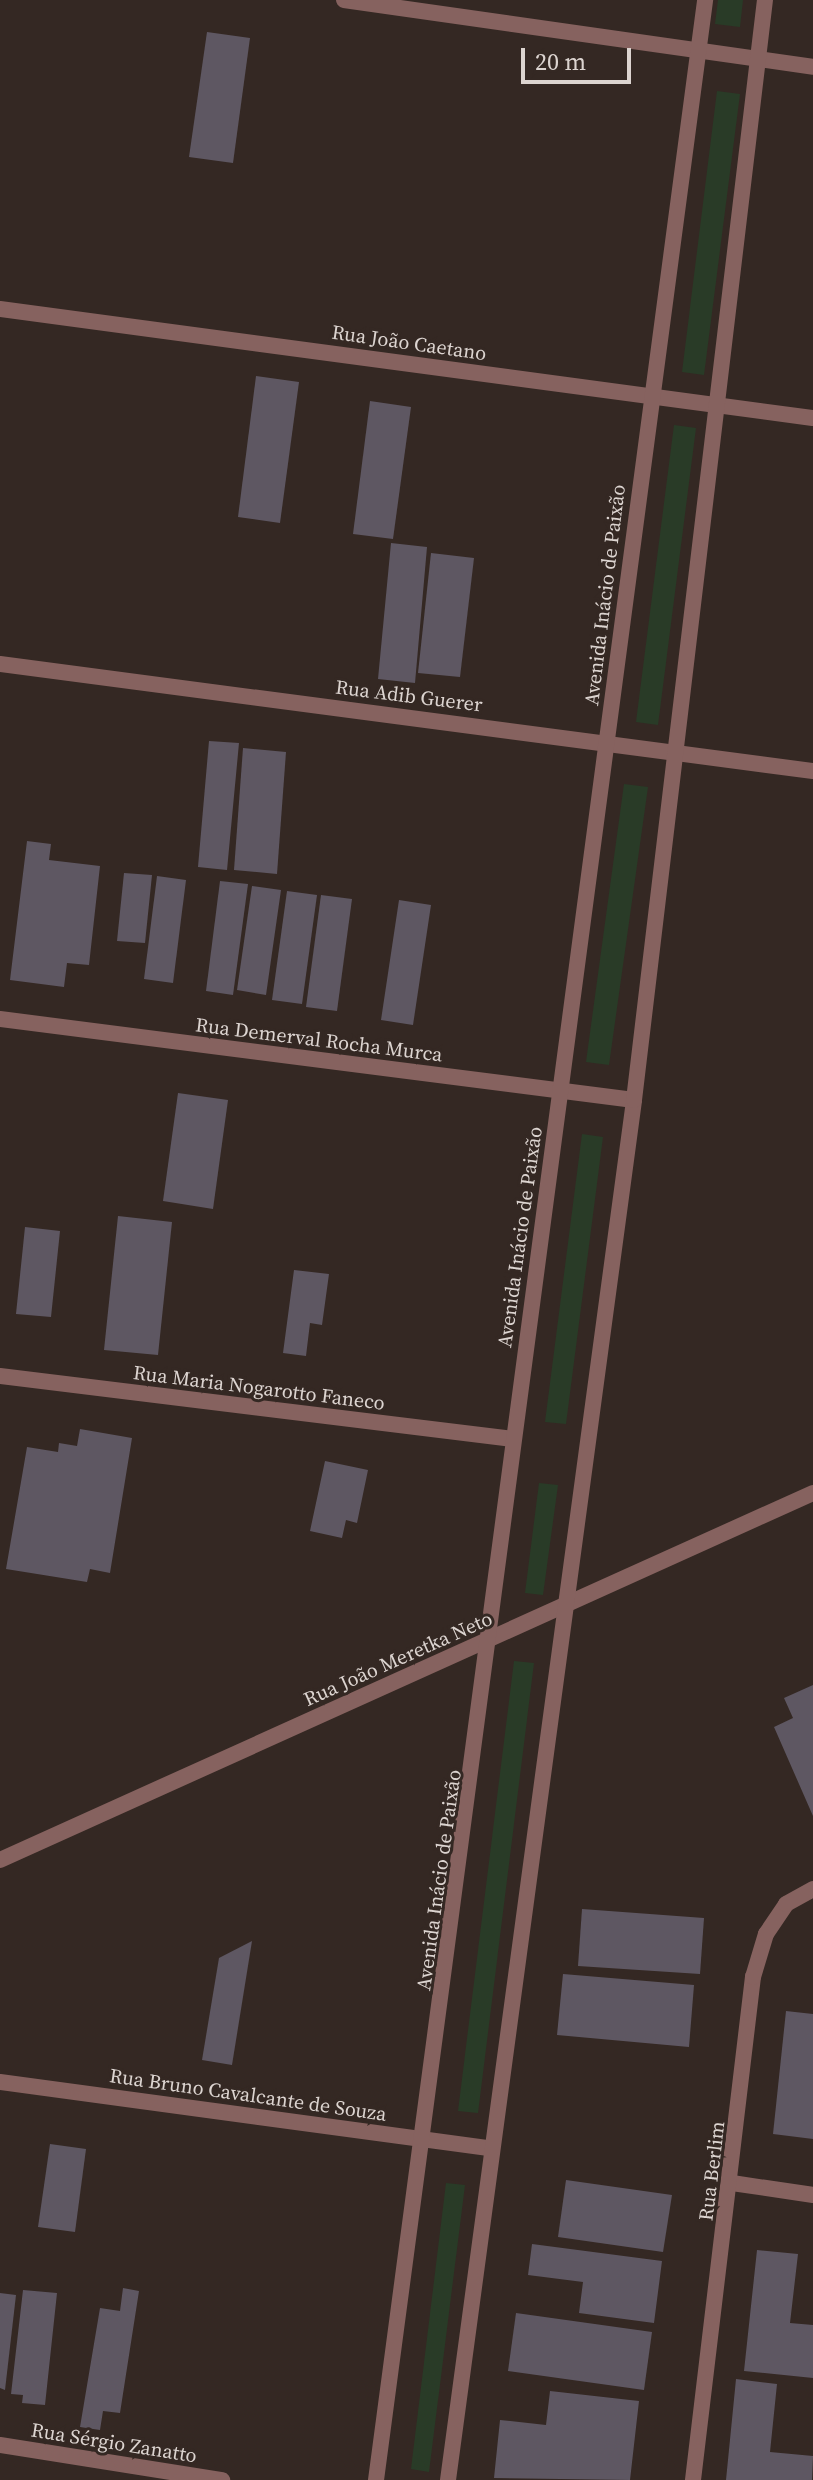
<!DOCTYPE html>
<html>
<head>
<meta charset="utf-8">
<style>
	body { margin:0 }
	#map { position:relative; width:813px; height:2480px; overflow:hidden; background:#342823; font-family:"Source Serif 4",serif }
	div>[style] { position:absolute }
	.green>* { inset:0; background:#293b27 }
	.building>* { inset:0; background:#5e5762 }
	.minor>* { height:16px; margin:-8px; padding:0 8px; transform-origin:8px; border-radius:8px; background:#86625f }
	span { translate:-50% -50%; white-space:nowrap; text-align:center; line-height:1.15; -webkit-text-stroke:6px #342823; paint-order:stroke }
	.street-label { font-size:20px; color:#dcd4d0 }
	.scale { position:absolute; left:521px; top:48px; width:110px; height:36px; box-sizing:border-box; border:4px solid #dcd4d0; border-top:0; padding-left:10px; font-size:24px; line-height:28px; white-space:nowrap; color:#dcd4d0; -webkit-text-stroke:6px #342823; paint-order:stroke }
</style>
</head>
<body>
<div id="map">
	<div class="green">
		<div style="clip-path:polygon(718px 0,743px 0,740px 27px,715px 24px)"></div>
		<div style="clip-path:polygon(717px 91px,740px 94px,704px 375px,682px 372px)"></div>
		<div style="clip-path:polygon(674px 425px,696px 428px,658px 725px,636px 722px)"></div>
		<div style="clip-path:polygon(624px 784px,648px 787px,609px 1065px,586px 1062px)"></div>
		<div style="clip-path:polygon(582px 1134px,603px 1137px,566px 1424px,545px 1422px)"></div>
		<div style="clip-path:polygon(539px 1483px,558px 1485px,543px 1595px,525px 1593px)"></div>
		<div style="clip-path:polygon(514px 1661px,534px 1663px,478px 2113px,458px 2111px)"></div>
		<div style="clip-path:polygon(446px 2183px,465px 2185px,429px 2472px,411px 2469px)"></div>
	</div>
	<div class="building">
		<div style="clip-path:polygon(207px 32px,250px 38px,233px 163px,189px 157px)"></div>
		<div style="clip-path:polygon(256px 376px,299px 382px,280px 523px,238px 517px)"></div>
		<div style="clip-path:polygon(370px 401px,411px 407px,393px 539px,353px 534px)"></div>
		<div style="clip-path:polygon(391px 543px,427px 547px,415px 683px,378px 679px)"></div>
		<div style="clip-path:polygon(431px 553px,474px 558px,460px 677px,418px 673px)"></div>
		<div style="clip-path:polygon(209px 741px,239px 743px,227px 870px,198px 867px)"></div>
		<div style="clip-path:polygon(243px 748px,286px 752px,277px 874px,234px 870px)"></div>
		<div style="clip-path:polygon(27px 841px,51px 844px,49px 860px,100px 866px,89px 965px,67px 963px,64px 987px,10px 980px)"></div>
		<div style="clip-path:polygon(124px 873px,152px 875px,145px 943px,117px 941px)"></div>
		<div style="clip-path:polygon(157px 876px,186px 880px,173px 983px,144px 979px)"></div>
		<div style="clip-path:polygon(220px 881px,248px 884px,233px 995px,206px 991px)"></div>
		<div style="clip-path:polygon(252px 886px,281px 890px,266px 995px,237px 990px)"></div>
		<div style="clip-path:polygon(287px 891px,317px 895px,302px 1004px,272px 1000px)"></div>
		<div style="clip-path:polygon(321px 895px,352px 899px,337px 1011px,306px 1007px)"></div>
		<div style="clip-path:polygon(399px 900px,431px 905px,413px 1025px,381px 1020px)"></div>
		<div style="clip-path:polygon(178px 1093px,228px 1100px,213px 1209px,163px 1201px)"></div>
		<div style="clip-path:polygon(118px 1216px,172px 1222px,158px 1355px,104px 1350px)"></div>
		<div style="clip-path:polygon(25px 1227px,60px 1231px,51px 1317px,16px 1314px)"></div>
		<div style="clip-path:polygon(294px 1270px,329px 1274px,322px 1325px,310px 1323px,306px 1356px,283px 1353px)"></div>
		<div style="clip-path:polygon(80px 1429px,132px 1438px,110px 1573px,90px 1569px,87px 1582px,6px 1569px,27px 1447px,58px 1452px,59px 1443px,77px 1446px)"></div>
		<div style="clip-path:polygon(325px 1461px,368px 1470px,357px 1523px,346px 1520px,342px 1538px,310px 1531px)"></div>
		<div style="clip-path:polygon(813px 1685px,813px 1816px,774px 1727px,793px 1718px,784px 1698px)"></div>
		<div style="clip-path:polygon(582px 1909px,704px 1918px,700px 1974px,578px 1966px)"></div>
		<div style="clip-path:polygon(252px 1941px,232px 2065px,202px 2060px,219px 1958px)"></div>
		<div style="clip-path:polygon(563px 1974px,694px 1985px,689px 2047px,557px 2035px)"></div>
		<div style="clip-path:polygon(786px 2011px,813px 2014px,813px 2139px,773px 2134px)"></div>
		<div style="clip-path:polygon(50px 2144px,86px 2149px,75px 2232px,38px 2227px)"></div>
		<div style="clip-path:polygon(566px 2180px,672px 2195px,663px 2252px,558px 2237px)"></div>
		<div style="clip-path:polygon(532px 2244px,662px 2261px,654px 2323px,579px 2313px,583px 2282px,528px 2275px)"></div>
		<div style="clip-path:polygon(757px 2250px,798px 2254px,790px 2323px,813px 2325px,813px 2378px,744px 2371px)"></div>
		<div style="clip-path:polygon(123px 2288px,139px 2291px,120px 2413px,103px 2411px,100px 2430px,80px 2427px,100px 2308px,120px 2311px)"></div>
		<div style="clip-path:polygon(23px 2290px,57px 2293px,45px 2405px,22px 2403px,23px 2395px,11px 2394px)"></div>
		<div style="clip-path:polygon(0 2293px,16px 2295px,5px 2390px,0 2388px)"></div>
		<div style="clip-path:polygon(516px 2313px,652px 2332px,644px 2390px,508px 2371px)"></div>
		<div style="clip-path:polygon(736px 2379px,777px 2384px,770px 2452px,813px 2456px,812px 2480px,726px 2480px)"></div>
		<div style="clip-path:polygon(550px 2391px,639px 2401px,630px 2480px,494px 2478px,500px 2420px,546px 2425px)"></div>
	</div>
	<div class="minor">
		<div style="left:344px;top:0;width:474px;rotate:8.1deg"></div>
		<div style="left:0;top:309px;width:820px;rotate:7.64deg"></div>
		<div style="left:0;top:664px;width:820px;rotate:7.5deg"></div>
		<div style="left:0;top:1019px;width:639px;rotate:7.28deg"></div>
		<div style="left:0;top:1376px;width:517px;rotate:7deg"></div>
		<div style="left:0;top:1860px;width:892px;rotate:-24.3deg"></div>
		<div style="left:0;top:2082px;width:495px;rotate:7.7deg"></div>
		<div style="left:732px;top:2183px;width:82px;rotate:8.4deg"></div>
		<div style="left:0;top:2445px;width:225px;rotate:9deg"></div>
		<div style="left:376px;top:2480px;width:2502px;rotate:-82.44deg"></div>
		<div style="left:448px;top:2480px;width:1392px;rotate:-82.32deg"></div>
		<div style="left:634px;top:1100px;width:1108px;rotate:-83.21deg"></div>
		<div style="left:693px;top:2480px;width:507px;rotate:-83.2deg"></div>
		<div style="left:753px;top:1977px;width:45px;rotate:-73.2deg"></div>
		<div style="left:766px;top:1934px;width:36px;rotate:-56deg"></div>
		<div style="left:786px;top:1904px;width:31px;rotate:-29deg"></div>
	</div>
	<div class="street-label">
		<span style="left:409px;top:343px;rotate:8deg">Rua João Caetano</span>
		<span style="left:605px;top:595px;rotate:-83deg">Avenida Inácio de Paixão</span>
		<span style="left:409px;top:696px;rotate:7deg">Rua Adib Guerer</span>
		<span style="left:319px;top:1040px;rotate:7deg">Rua Demerval Rocha Murca</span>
		<span style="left:520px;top:1237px;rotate:-82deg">Avenida Inácio de Paixão</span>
		<span style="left:259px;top:1388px;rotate:7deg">Rua Maria Nogarotto Faneco</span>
		<span style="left:398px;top:1659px;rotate:-24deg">Rua João Meretka Neto</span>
		<span style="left:439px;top:1880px;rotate:-82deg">Avenida Inácio de Paixão</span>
		<span style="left:248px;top:2095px;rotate:8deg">Rua Bruno Cavalcante de Souza</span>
		<span style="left:712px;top:2171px;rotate:-83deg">Rua Berlim</span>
		<span style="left:114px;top:2443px;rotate:9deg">Rua Sérgio Zanatto</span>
	</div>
	<div class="scale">20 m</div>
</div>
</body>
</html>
